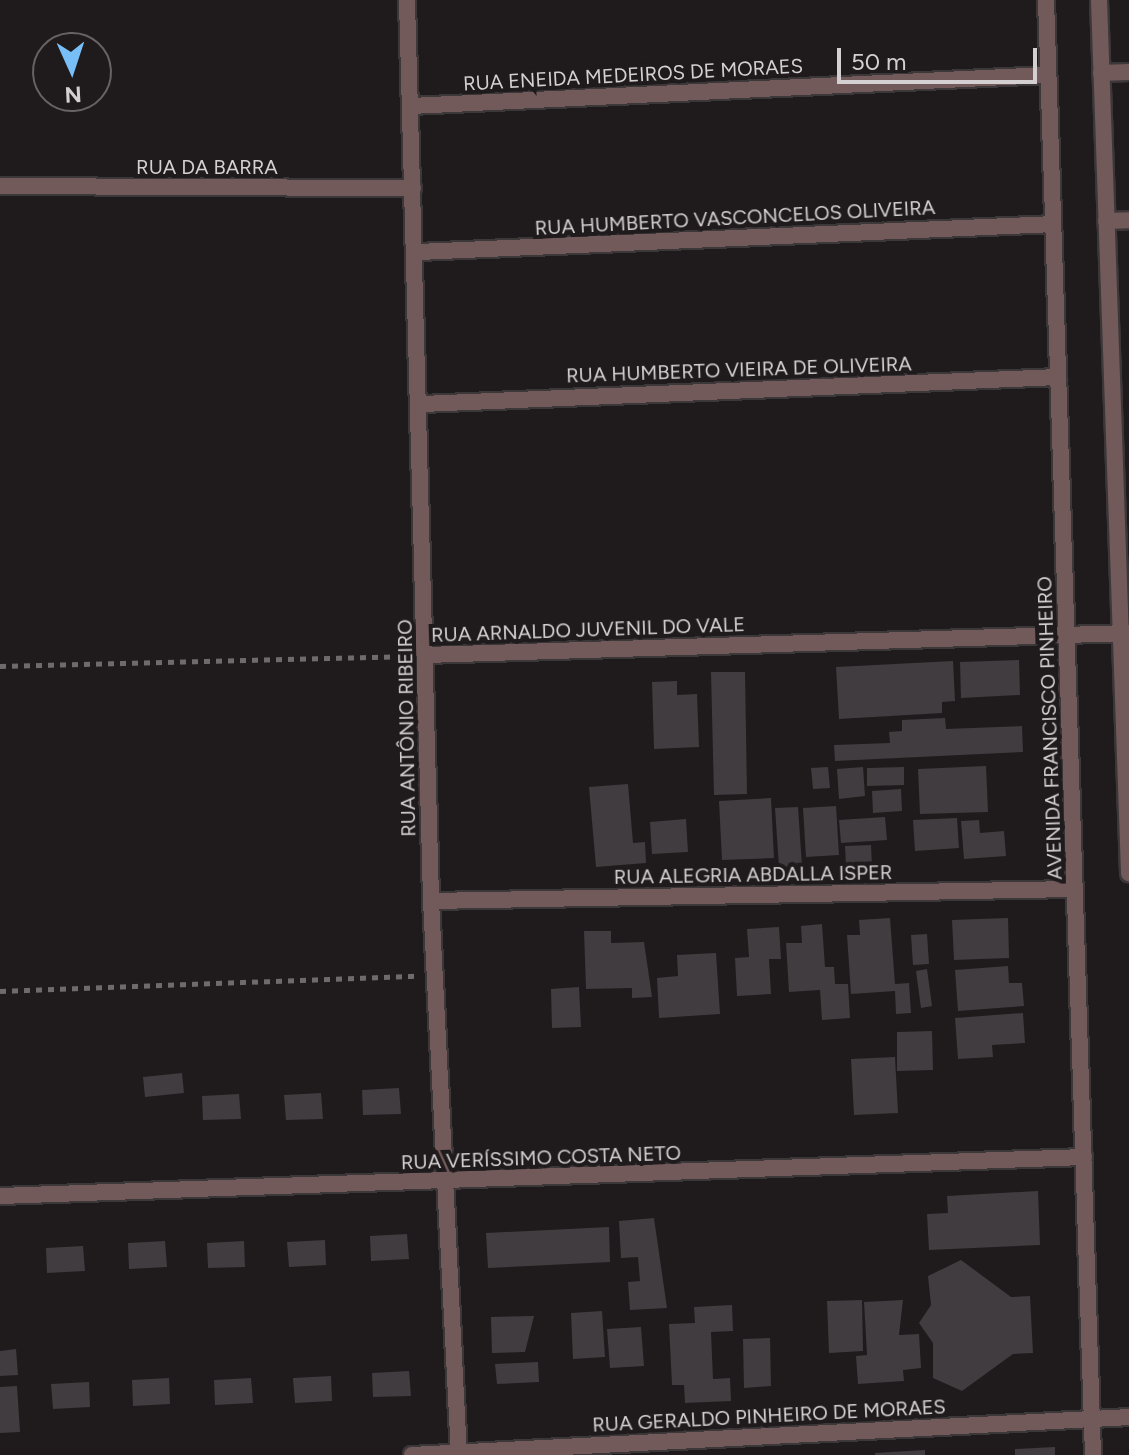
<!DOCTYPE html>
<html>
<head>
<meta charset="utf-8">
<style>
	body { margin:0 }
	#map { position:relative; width:1129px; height:1455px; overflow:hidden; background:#1f1a1c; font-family:Figtree,sans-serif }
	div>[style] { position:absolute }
	.building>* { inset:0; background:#403c3f }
	.path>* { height:5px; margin-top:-2.5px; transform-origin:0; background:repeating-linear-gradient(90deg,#6f6a6c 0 6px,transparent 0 12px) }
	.roads { filter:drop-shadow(2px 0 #3c3739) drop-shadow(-2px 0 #3c3739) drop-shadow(0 2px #3c3739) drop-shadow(0 -2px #3c3739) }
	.minor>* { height:16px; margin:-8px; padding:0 8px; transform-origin:8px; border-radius:8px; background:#725a5a }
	span { translate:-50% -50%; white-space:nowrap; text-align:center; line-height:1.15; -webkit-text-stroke:8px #1f1a1c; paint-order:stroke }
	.street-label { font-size:20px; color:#d4d0d1 }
	.north { position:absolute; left:32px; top:32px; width:80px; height:80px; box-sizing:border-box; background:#1f1a1c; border:2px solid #676364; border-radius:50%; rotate:177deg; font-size:22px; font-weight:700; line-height:32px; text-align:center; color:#d4d0d1 }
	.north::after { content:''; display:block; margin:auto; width:28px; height:36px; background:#78bff7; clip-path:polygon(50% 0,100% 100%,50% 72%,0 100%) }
	.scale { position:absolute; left:837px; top:48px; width:200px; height:36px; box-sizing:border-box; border:4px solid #d4d0d1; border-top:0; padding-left:10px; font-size:24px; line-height:28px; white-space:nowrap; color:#d4d0d1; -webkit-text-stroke:6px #1f1a1c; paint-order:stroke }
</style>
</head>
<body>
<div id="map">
	<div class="building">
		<div style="clip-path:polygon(1019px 660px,1020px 695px,961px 698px,960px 662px)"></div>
		<div style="clip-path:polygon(953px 661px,955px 701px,942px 702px,942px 713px,839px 719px,836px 667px)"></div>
		<div style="clip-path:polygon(711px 672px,745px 672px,747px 794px,714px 795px)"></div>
		<div style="clip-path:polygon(677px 681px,677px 695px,697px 694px,699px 747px,654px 749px,652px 682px)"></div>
		<div style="clip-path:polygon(945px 718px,946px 729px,1022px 726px,1023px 752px,835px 761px,834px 745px,890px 743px,889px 732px,902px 731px,902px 720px)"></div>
		<div style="clip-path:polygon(986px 766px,988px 812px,920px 814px,918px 769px)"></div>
		<div style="clip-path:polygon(828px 767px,830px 788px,813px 789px,811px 768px)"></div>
		<div style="clip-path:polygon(863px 767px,865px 796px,839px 799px,837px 769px)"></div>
		<div style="clip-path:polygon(904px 767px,904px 785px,867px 786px,867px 768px)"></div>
		<div style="clip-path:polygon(628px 784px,633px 843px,645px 842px,646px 863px,596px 867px,589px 787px)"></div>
		<div style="clip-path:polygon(901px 789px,902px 811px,873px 813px,872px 791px)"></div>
		<div style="clip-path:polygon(771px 798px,774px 858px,722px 860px,719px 801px)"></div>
		<div style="clip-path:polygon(836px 806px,839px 855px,806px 857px,803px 808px)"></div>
		<div style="clip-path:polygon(798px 807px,802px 866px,779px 867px,775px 808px)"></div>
		<div style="clip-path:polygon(885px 817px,887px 840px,841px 843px,839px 820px)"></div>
		<div style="clip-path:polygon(957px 818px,959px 848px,915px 851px,913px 820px)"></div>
		<div style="clip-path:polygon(686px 819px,688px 852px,652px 854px,650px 822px)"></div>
		<div style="clip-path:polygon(979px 820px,980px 833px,1004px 831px,1006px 856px,964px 859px,961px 821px)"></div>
		<div style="clip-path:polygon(871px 845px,872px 866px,846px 866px,845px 846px)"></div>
		<div style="clip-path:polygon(890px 918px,895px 984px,909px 983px,911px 1013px,896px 1014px,895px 991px,851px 994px,847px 935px,860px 935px,859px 920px)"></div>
		<div style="clip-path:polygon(1008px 918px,1009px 958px,954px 960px,952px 920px)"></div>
		<div style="clip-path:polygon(822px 924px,825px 967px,834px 967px,835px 984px,848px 984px,850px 1018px,822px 1020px,820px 990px,789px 992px,786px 943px,802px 943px,801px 926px)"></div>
		<div style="clip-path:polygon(779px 927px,781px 959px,769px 959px,771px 994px,737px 996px,735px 958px,749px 957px,747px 929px)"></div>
		<div style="clip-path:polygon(584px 931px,611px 931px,611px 943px,644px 942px,652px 997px,632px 998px,632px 988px,586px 989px)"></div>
		<div style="clip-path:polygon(927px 934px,929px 964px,913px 965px,911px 935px)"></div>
		<div style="clip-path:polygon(716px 953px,720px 1014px,659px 1018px,657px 978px,678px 976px,677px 955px)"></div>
		<div style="clip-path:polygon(1008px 966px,1009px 983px,1022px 983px,1024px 1006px,958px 1011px,955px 970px)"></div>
		<div style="clip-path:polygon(927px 969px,932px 1006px,921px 1008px,916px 971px)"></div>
		<div style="clip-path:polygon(579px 987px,581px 1027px,552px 1028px,551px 989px)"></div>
		<div style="clip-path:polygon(1023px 1013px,1025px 1043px,992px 1045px,993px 1057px,958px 1059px,955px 1018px)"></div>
		<div style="clip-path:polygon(932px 1031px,933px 1070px,897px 1071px,897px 1032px)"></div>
		<div style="clip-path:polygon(895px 1057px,898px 1113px,854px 1115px,851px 1059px)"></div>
		<div style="clip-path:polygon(182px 1073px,184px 1093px,145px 1097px,143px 1077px)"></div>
		<div style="clip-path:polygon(399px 1088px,401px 1114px,363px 1115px,362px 1090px)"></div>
		<div style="clip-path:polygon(321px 1093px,323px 1119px,286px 1120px,284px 1095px)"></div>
		<div style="clip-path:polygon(239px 1094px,241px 1119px,203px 1120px,202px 1096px)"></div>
		<div style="clip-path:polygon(1038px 1191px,1040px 1245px,929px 1250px,927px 1214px,948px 1213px,947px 1196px)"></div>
		<div style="clip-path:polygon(654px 1218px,667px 1308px,630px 1310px,628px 1282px,640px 1281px,638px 1257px,621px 1258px,619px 1221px)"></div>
		<div style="clip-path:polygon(609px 1227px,610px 1262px,488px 1268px,486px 1233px)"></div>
		<div style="clip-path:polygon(407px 1234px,409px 1259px,371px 1261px,370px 1236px)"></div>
		<div style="clip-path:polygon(325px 1240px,326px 1265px,289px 1267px,287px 1242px)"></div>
		<div style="clip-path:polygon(165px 1241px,167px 1267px,129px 1269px,128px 1243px)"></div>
		<div style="clip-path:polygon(244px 1241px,245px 1267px,208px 1268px,207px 1243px)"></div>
		<div style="clip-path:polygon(83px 1246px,85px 1271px,47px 1273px,46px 1248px)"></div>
		<div style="clip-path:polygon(961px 1260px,1011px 1297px,1030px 1296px,1033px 1353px,1013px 1354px,962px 1391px,933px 1378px,933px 1343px,919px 1323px,931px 1305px,928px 1276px)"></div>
		<div style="clip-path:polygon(862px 1300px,863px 1351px,829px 1353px,827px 1301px)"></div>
		<div style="clip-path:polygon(903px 1300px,899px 1335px,919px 1334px,921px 1368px,903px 1370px,904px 1381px,858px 1384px,856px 1356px,867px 1355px,864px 1302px)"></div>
		<div style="clip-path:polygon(732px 1305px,733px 1331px,711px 1332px,713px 1379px,730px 1378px,731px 1401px,685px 1403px,684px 1385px,672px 1385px,669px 1324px,695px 1323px,694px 1307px)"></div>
		<div style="clip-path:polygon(602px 1311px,605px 1357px,573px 1359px,571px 1313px)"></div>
		<div style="clip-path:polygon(534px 1316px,525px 1352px,492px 1353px,491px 1317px)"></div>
		<div style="clip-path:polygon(641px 1327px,644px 1366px,610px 1368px,607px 1329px)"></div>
		<div style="clip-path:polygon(770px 1338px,771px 1386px,744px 1388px,743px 1339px)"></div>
		<div style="clip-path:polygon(16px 1349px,18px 1375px,0 1376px,0 1351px)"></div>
		<div style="clip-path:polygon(538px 1362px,539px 1382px,497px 1384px,495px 1364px)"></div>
		<div style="clip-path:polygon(409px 1371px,411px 1396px,373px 1397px,372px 1373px)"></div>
		<div style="clip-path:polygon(331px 1376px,332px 1401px,295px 1403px,293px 1378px)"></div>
		<div style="clip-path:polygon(169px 1378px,170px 1404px,133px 1406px,132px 1380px)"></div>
		<div style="clip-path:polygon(251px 1378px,253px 1403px,215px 1405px,214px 1380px)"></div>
		<div style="clip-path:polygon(89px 1382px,90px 1407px,53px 1409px,51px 1384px)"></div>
		<div style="clip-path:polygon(17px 1386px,20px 1432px,0 1433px,0 1387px)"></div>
		<div style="clip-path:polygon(1055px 1447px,1055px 1455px,1015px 1455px,1015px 1449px)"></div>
		<div style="clip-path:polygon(925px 1450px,925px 1455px,875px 1455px,875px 1453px)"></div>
	</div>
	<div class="path">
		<div style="left:0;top:666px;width:404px;rotate:-1.4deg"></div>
		<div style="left:0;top:991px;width:417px;rotate:-2.1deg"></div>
	</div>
	<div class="roads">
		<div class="minor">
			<div style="left:407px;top:0;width:901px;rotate:88.47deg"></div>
			<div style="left:431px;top:901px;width:555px;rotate:87.11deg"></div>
			<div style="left:1046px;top:0;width:1456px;rotate:88.15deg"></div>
			<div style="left:1099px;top:0;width:874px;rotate:88.03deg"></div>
			<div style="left:1101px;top:73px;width:28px;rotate:-2deg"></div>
			<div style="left:411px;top:106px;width:638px;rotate:-2.79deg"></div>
			<div style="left:0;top:186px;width:413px;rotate:0.3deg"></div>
			<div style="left:1106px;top:221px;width:23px;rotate:-2deg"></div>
			<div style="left:418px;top:252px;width:636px;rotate:-2.52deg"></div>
			<div style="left:422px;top:404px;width:637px;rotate:-2.43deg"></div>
			<div style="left:425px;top:655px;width:704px;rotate:-1.79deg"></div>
			<div style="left:431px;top:901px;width:644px;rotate:-1.07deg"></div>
			<div style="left:0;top:1196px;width:1085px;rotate:-2.06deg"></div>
			<div style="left:412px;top:1455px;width:718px;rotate:-3.03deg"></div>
		</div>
	</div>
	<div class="street-label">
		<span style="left:633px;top:75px;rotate:-3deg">RUA ENEIDA MEDEIROS DE MORAES</span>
		<span style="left:207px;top:167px">RUA DA BARRA</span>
		<span style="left:735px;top:218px;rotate:-3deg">RUA HUMBERTO VASCONCELOS OLIVEIRA</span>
		<span style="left:739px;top:370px;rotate:-2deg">RUA HUMBERTO VIEIRA DE OLIVEIRA</span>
		<span style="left:588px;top:630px;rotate:-2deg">RUA ARNALDO JUVENIL DO VALE</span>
		<span style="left:407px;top:728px;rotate:-91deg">RUA ANTÔNIO RIBEIRO</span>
		<span style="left:1050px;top:728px;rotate:-92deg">AVENIDA FRANCISCO PINHEIRO</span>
		<span style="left:753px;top:875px;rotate:-1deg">RUA ALEGRIA ABDALLA ISPER</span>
		<span style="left:541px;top:1158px;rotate:-2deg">RUA VERÍSSIMO COSTA NETO</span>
		<span style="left:769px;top:1416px;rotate:-3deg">RUA GERALDO PINHEIRO DE MORAES</span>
	</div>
	<div class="north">N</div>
	<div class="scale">50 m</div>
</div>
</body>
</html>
